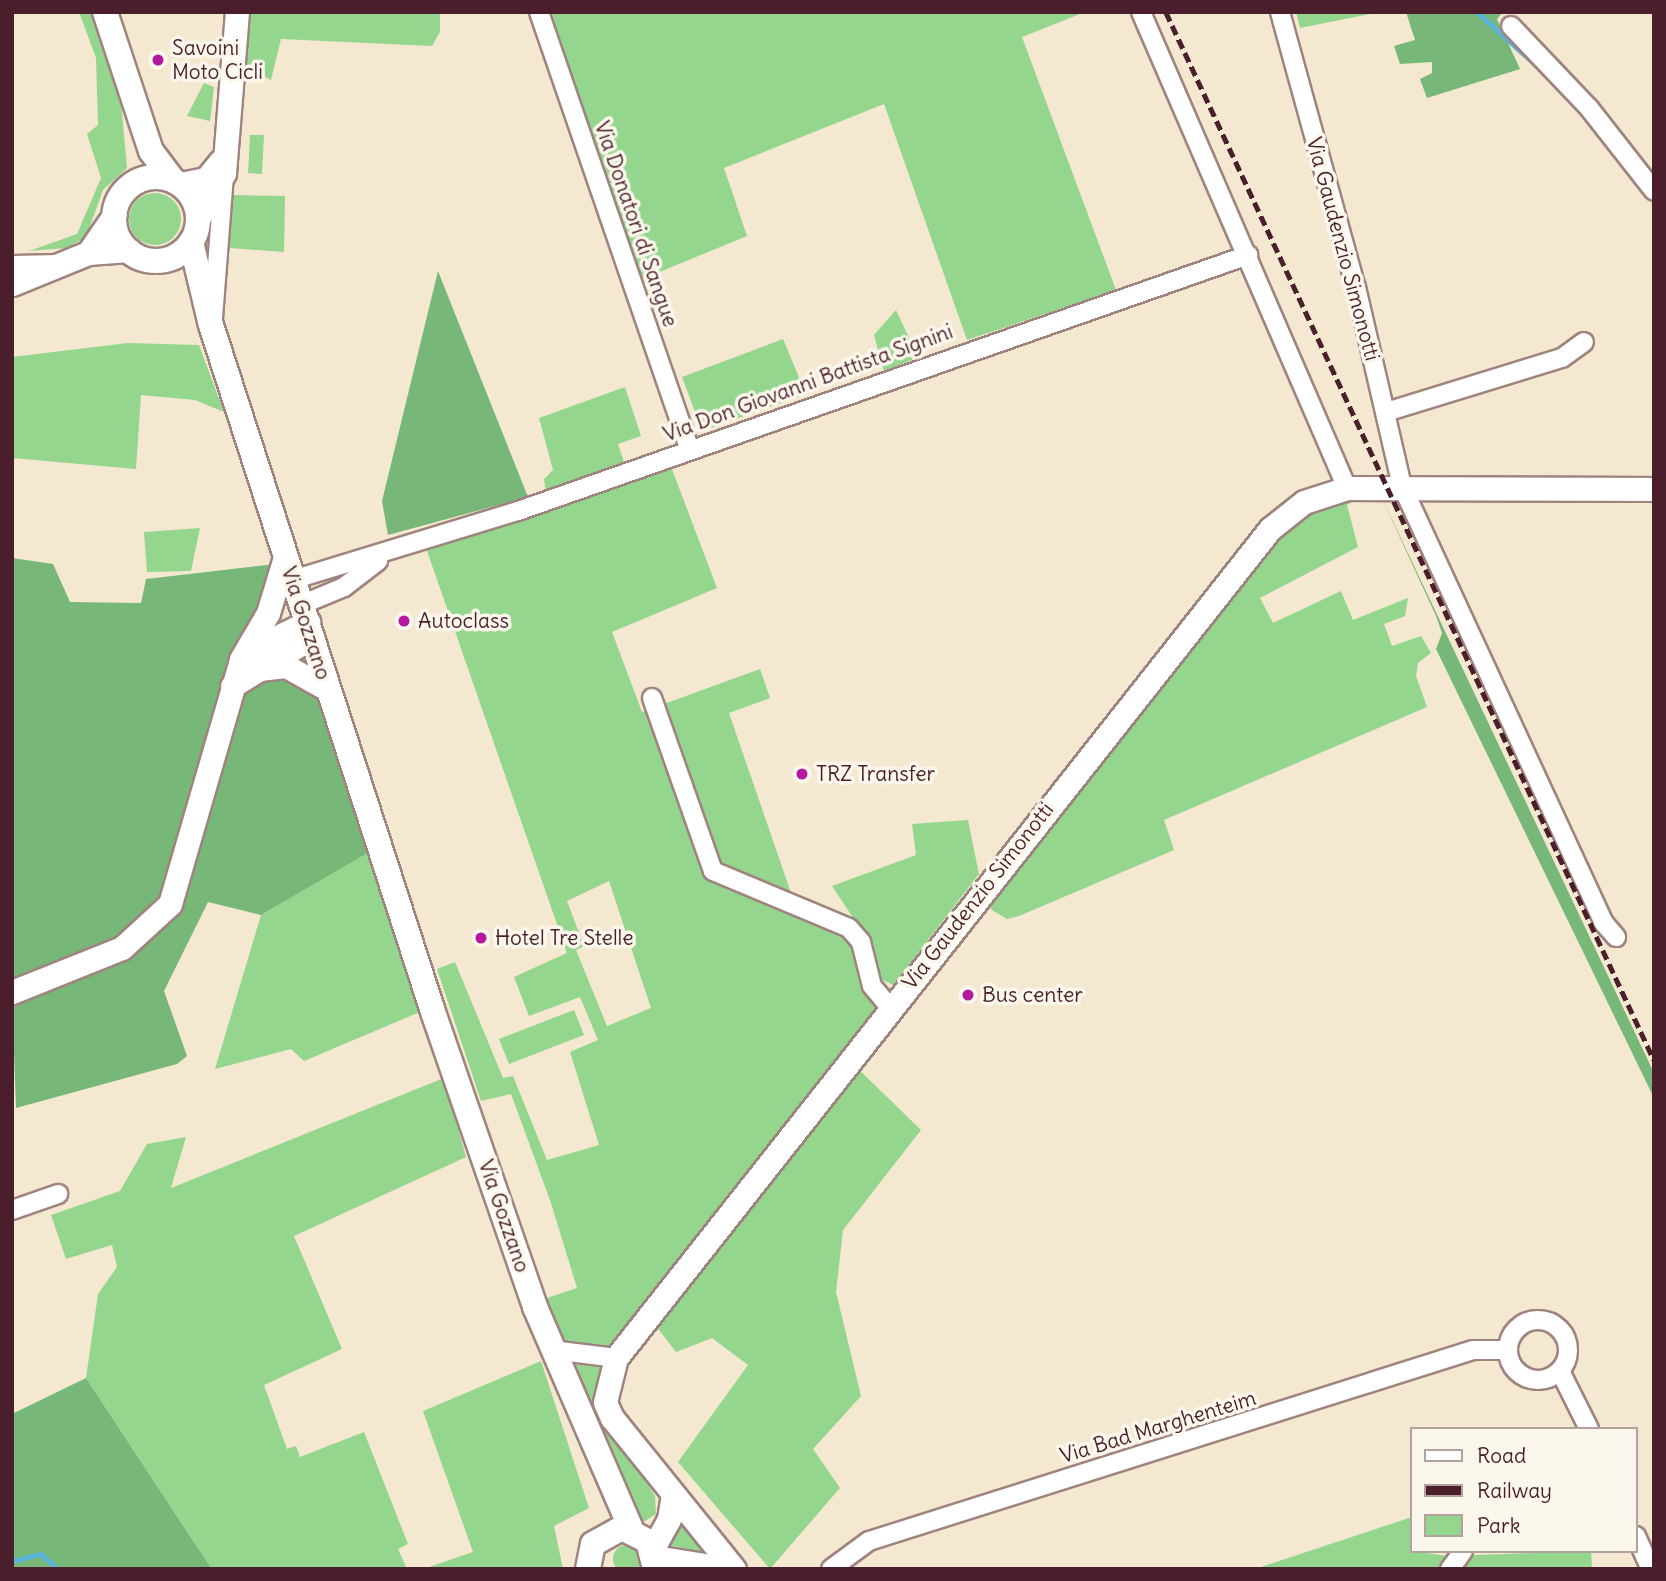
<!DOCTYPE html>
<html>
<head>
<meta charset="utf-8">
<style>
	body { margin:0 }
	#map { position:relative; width:1666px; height:1581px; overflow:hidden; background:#f4e8d0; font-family:Delius,sans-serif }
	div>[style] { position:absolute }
	.green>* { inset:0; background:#94d68d }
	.round { border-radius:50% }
	.forest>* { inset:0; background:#77b778 }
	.stream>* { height:4.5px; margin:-2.25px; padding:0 2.25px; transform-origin:2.25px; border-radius:2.25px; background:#5ab4d8 }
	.roads { filter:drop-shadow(2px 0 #9f847e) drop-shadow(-2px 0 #9f847e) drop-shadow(0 2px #9f847e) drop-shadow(0 -2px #9f847e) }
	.minor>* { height:18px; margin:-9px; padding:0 9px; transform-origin:9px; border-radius:9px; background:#fff }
	.minor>.ring { margin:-9px; padding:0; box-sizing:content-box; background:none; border:18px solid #fff; border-radius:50% }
	.tertiary>* { height:23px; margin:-11.5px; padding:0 11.5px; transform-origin:11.5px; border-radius:11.5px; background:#fff }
	.secondary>* { height:24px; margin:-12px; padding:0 12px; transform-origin:12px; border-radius:12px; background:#fff }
	.secondary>.ring { margin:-12px; padding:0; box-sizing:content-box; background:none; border:24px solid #fff; border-radius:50% }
	.rail>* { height:4.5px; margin-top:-2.25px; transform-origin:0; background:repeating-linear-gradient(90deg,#4a1f2b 0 10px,transparent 0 15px) }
	.dots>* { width:19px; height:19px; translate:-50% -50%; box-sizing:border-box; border:4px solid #fbf7ec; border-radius:50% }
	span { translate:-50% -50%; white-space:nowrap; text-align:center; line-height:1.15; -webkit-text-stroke:7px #fbf7ec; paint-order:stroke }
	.poi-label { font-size:21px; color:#4a1f2b }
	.left { translate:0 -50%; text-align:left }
	.street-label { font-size:21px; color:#4a1f2b }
	.frame { position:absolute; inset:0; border:14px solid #4a1f2b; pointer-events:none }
	.legend { position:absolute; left:1410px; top:1427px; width:228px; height:126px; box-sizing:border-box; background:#fbf7ec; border:2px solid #b4a19f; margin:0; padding:9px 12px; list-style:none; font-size:21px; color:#4a1f2b }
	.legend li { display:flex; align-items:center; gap:14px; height:35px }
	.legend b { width:35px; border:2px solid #b4a19f }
</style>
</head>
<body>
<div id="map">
	<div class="green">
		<div style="clip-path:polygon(79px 12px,92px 12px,121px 103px,127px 168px,103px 190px,86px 237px,67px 248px,29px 251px,77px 234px,101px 178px,87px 134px,98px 125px,96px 58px)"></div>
		<div style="clip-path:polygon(246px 12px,440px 12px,440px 32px,432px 46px,281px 39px,271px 80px,242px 65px)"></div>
		<div style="clip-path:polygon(548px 12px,1085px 12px,1022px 37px,1116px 290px,967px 340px,884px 104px,724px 168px,747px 236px,640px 280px)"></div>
		<div style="clip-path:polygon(1296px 12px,1380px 12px,1300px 28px)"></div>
		<div style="clip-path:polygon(204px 83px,214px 87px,210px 121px,187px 116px)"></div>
		<div style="clip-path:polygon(250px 135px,264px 135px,262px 174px,248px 173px)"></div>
		<div class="round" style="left:129px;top:193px;width:52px;height:52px"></div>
		<div style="clip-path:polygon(228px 195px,285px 196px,284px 252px,230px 248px)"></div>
		<div style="clip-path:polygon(896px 310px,915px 351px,912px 360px,884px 371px,874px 335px)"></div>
		<div style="clip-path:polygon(783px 339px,806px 394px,710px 428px,700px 425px,682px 377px)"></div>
		<div style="clip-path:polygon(128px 343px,199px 345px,224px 412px,195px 400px,141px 395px,136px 469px,12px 458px,12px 357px)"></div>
		<div style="clip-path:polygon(625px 387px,641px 436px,618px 444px,625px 465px,546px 493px,544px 479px,553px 470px,539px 418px)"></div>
		<div style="clip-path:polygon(evenodd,670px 464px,717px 588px,612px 632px,642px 712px,760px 669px,770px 698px,729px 713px,800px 919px,840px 932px,857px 946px,883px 1012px,726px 1199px,609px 1352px,568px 1346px,560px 1334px,547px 1298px,577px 1288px,551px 1203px,511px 1094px,481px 1101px,437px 969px,455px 962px,503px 1078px,513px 1076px,547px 1160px,599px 1145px,570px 1052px,598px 1040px,580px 997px,529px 1016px,514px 977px,567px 953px,426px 548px,670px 464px,609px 881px,651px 1008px,607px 1026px,576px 950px,584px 946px,567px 901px,609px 881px)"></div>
		<div style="clip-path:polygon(1365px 495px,1347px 505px,1358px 547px,1260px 598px,1273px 623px,1341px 591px,1353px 620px,1408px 598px,1405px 616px,1384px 624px,1392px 646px,1421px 636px,1431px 653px,1418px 663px,1416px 676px,1427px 707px,1164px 820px,1174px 850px,1019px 916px,1007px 919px,992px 910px,980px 893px,1285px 515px)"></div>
		<div style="clip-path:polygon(200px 528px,191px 571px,147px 572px,144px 532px)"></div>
		<div style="clip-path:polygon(968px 820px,979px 874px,893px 985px,881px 979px,873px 948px,832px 886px,916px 855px,912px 824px)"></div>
		<div style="clip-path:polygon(373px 850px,427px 1009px,304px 1061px,291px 1049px,215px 1069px,261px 915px)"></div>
		<div style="clip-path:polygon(574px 1010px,584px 1035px,509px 1064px,499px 1039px)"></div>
		<div style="clip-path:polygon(850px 1061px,921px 1130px,843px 1230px,836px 1292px,861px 1396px,813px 1449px,840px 1488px,770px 1569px,678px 1462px,748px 1365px,712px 1338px,676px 1352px,649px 1317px)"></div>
		<div style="clip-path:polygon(444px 1078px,466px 1157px,294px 1236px,342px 1349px,264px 1385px,287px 1449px,296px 1446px,300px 1457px,364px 1432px,408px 1544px,398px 1549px,407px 1569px,212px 1569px,86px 1378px,98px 1294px,117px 1267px,112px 1245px,66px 1259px,51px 1215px,120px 1191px,147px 1144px,186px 1137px,171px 1188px)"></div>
		<div style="clip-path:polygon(541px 1361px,589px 1508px,554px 1526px,563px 1569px,423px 1569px,473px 1552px,423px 1411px)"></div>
		<div style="clip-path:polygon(565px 1363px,606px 1368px,604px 1416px,655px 1496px,656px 1514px,645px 1521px,638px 1520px)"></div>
		<div style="clip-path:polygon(1412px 1517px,1412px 1551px,1447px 1556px,1591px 1551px,1592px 1569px,1255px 1569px)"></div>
		<div style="clip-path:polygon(684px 1521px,707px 1553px,668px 1545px,669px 1529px)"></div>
		<div class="round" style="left:613px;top:1545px;width:28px;height:28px"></div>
	</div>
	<div class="forest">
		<div style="clip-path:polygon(1406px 12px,1503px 12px,1497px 19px,1520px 69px,1427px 98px,1420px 79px,1432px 73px,1432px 62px,1400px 64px,1394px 46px,1415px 40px)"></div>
		<div style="clip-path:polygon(438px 271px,528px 497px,388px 535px,382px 501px)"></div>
		<div style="clip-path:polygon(1380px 494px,1654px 1073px,1654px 1098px,1436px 649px,1442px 633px,1436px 616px)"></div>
		<div style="clip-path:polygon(12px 558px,53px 564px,70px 602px,141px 603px,146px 579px,276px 564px,172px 888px,126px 940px,12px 983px)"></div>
		<div style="clip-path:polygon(283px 670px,319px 692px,373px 850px,261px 915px,208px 902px,164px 991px,187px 1056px,177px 1064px,16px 1108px,12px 998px,150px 934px,239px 687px)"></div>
		<div style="clip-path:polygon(86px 1378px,188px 1533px,212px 1569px,12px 1569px,12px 1414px)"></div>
	</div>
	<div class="stream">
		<div style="left:1477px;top:12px;width:79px;rotate:41.9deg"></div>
		<div style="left:12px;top:1561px;width:30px;rotate:-14deg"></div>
		<div style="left:41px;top:1554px;width:23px;rotate:41deg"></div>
	</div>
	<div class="roads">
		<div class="minor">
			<div style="left:539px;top:12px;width:463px;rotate:71deg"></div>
			<div style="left:1141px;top:12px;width:519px;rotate:66.6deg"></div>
			<div style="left:1280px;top:12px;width:285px;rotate:74.6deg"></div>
			<div style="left:1356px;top:287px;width:204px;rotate:77deg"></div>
			<div style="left:1402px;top:486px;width:480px;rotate:65.2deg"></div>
			<div style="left:1603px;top:922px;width:20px;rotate:49deg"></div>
			<div style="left:1511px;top:26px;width:113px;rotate:46.4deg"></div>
			<div style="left:1589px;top:108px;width:105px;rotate:51.9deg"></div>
			<div style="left:12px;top:265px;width:49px;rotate:-1.2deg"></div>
			<div style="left:213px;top:318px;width:143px;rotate:-85.6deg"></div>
			<div style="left:1386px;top:412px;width:184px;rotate:-17.1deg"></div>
			<div style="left:1562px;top:358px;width:27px;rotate:-36deg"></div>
			<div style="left:292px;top:580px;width:236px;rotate:-17deg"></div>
			<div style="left:518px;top:511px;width:774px;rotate:-19.32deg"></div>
			<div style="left:301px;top:605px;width:47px;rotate:-22.7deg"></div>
			<div style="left:344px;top:587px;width:43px;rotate:-37.4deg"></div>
			<div style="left:652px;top:698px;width:183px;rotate:70.6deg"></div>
			<div style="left:713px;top:871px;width:147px;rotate:22.7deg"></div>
			<div style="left:849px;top:928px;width:18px;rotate:49deg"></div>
			<div style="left:861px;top:942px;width:45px;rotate:76deg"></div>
			<div style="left:872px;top:986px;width:30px;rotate:50deg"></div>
			<div style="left:12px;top:1210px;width:49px;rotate:-19.2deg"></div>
			<div class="ring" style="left:1508px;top:1320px;width:42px;height:42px"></div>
			<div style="left:552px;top:1350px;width:64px;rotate:7.1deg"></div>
			<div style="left:1560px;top:1371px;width:65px;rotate:63.4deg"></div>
			<div style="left:1636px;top:1536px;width:36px;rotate:66deg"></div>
			<div style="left:831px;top:1569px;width:47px;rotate:-36.4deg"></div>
			<div style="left:869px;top:1541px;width:633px;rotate:-17.55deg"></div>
			<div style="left:1473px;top:1350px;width:34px"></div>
			<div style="left:1450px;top:1569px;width:22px;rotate:-54deg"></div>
		</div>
		<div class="tertiary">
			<div style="left:180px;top:184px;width:26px;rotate:-11deg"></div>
			<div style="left:206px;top:179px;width:22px;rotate:-51deg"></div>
			<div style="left:198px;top:219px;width:53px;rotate:-60.5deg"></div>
			<div style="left:224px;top:173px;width:162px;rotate:-85.4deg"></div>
			<div style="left:88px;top:253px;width:47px;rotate:-55.3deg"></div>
			<div style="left:12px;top:284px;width:82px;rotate:-22.2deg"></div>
			<div style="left:88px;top:253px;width:41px;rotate:-4.2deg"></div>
			<div style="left:248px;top:651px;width:67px;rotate:-25.8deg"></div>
			<div style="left:259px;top:669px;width:27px;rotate:-6deg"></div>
			<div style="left:286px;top:666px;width:47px;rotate:29.3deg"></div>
			<div style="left:232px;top:686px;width:94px;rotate:-31.5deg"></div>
			<div style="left:12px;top:992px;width:118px;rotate:-21.8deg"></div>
			<div style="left:122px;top:948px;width:65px;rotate:-42.5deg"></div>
			<div style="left:170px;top:904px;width:255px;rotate:-73.8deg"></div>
			<div style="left:241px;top:659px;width:53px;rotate:-59.6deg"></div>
			<div style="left:268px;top:613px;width:59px;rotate:-73.1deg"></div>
			<div style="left:653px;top:1548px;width:33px;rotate:-61deg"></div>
			<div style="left:669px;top:1519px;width:25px;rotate:-81deg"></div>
			<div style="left:655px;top:1557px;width:76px;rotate:9.1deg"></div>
			<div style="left:734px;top:1569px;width:194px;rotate:-128.9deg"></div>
			<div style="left:612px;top:1418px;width:17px;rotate:-114deg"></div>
			<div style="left:605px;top:1402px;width:45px;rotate:-76deg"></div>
			<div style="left:616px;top:1358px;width:1056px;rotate:-51.73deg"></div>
			<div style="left:1270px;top:529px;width:43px;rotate:-38.5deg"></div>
			<div style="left:1304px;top:502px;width:45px;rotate:-18deg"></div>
			<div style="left:1347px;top:488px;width:307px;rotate:0.2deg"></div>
		</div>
		<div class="secondary">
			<div style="left:105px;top:12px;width:146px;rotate:71.7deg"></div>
			<div style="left:151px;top:151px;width:36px;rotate:53deg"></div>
			<div class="ring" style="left:114px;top:177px;width:60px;height:60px"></div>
			<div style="left:191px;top:242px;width:85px;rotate:76.5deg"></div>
			<div style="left:211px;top:325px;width:722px;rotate:72.09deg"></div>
			<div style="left:433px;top:1012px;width:312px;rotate:70.9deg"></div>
			<div style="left:535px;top:1307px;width:242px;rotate:66.6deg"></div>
			<div style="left:588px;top:1569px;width:25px;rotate:-79deg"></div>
			<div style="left:593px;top:1544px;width:33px;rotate:-29deg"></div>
			<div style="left:622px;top:1528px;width:29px;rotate:27deg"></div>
			<div style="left:648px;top:1541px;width:29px;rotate:76deg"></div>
		</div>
	</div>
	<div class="rail">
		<div style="left:1166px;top:12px;width:1156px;rotate:65.03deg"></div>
	</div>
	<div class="dots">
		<div style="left:158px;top:60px;background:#b5179e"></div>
		<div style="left:404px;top:621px;background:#b5179e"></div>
		<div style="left:802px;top:774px;background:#b5179e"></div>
		<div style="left:481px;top:938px;background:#b5179e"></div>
		<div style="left:968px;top:995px;background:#b5179e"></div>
	</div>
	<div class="poi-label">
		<span class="left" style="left:172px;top:60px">Savoini<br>Moto Cicli</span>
		<span class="left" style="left:418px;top:621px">Autoclass</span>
		<span class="left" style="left:816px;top:774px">TRZ Transfer</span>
		<span class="left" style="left:495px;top:938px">Hotel Tre Stelle</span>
		<span class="left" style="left:982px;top:995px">Bus center</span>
	</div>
	<div class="street-label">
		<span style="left:636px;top:224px;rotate:71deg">Via Donatori di Sangue</span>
		<span style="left:1343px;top:249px;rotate:75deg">Via Gaudenzio Simonotti</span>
		<span style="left:808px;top:383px;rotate:-20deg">Via Don Giovanni Battista Signini</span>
		<span style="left:306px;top:623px;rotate:72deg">Via Gozzano</span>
		<span style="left:978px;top:896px;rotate:-52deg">Via Gaudenzio Simonotti</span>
		<span style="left:504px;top:1216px;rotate:71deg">Via Gozzano</span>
		<span style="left:1158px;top:1427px;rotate:-17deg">Via Bad Marghenteim</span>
	</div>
	<div class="frame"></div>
	<ul class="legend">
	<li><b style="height:9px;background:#fff"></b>Road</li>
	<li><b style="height:9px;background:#4a1f2b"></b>Railway</li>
	<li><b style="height:19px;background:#94d68d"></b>Park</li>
	</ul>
</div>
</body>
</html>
